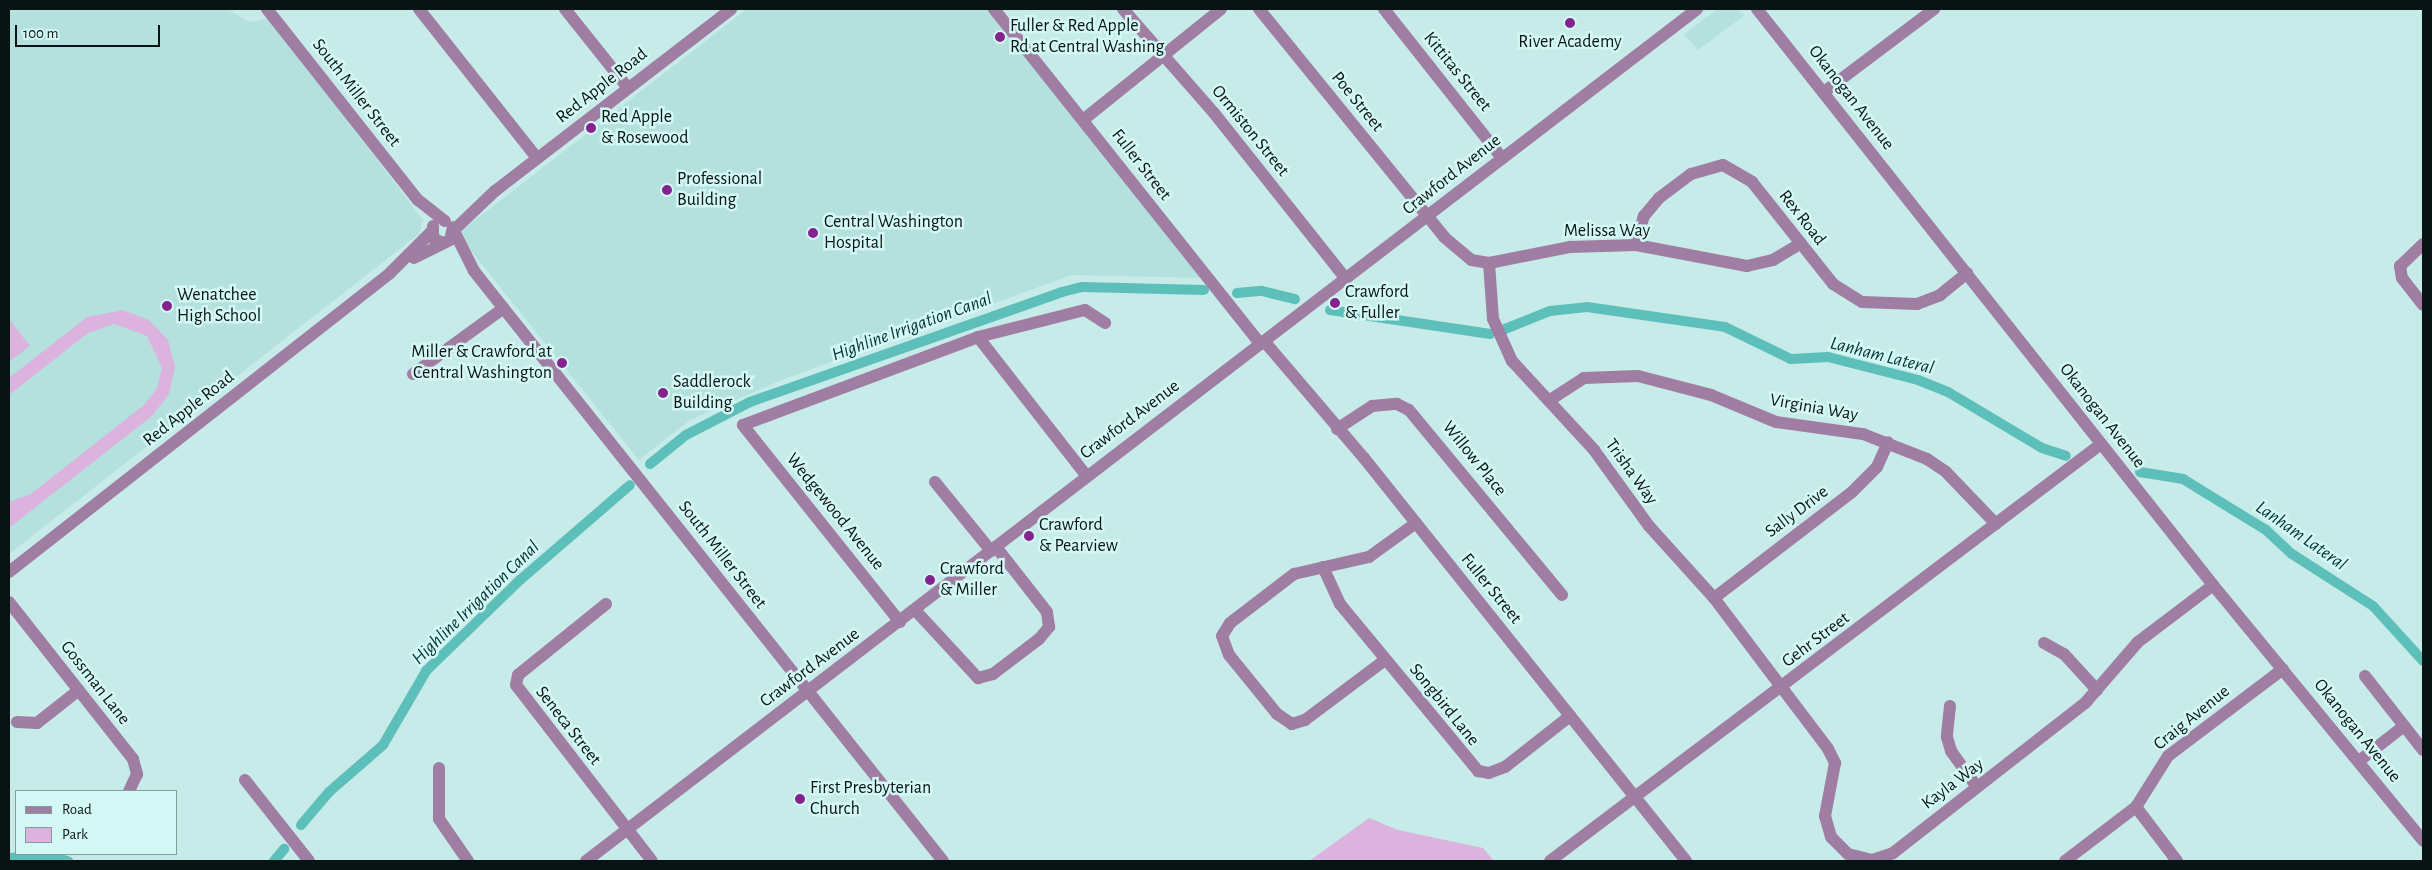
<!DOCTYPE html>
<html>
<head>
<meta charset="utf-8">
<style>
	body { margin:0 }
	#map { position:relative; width:2432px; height:870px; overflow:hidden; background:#c7ebe8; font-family:"Alegreya Sans",sans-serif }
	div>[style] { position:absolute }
	.built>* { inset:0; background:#b4e1de }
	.green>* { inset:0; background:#dcb3df }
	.canal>* { height:10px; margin:-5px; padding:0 5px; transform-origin:5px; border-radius:5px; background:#5dbfb9 }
	.minor>* { height:12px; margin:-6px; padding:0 6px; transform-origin:6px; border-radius:6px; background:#a07da2 }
	.dots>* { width:14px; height:14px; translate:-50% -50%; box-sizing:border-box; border:2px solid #d4f8f5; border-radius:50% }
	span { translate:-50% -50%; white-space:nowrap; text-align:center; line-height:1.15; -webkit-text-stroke:5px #d4f8f5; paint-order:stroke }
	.poi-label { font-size:18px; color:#071413 }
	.left { translate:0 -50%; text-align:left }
	.right { translate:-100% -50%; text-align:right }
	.street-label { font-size:18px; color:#071413 }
	.water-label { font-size:19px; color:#013331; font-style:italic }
	.frame { position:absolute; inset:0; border:10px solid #071413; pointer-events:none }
	.legend { position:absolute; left:15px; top:790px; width:162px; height:65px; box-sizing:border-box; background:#d4f8f5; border:1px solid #829d9b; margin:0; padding:6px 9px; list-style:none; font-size:15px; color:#071413 }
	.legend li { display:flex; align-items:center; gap:10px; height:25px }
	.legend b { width:25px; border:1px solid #829d9b }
	.scale { position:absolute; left:15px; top:25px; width:145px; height:22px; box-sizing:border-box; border:2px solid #071413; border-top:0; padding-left:6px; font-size:15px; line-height:18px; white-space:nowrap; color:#071413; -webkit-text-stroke:4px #d4f8f5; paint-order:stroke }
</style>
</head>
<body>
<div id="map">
	<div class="built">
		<div style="clip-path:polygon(9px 9px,227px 9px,250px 22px,270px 18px,423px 220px,419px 234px,9px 554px)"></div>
		<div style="clip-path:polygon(747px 9px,988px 9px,1202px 278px,1072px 275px,784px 379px,690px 420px,639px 460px,463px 241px,461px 231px)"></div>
		<div style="clip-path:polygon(1718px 9px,1737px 9px,1745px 15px,1698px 50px,1684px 34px)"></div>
	</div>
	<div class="green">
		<div style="clip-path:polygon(123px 310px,149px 320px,168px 340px,175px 367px,169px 394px,152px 416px,9px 528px,9px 502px,32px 493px,144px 405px,157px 388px,162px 368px,147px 336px,114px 324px,88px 333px,9px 395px,9px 378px,87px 317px)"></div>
		<div style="clip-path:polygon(9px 319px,30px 346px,9px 362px)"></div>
		<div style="clip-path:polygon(1369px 818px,1398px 830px,1483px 848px,1494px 861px,1309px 861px)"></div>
	</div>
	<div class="canal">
		<div style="left:1237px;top:293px;width:25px;rotate:-5deg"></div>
		<div style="left:1262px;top:291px;width:34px;rotate:14deg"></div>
		<div style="left:1330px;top:310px;width:162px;rotate:8.5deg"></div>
		<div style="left:1505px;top:329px;width:48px;rotate:-21.8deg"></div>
		<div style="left:1550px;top:311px;width:37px;rotate:-6deg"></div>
		<div style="left:1587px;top:307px;width:139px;rotate:8.2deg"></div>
		<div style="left:1725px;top:327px;width:73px;rotate:25.9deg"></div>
		<div style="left:1791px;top:359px;width:37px;rotate:-3deg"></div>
		<div style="left:1828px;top:357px;width:93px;rotate:14.3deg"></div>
		<div style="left:1918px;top:380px;width:32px;rotate:22deg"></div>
		<div style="left:1948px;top:392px;width:109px;rotate:30.8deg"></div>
		<div style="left:2042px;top:448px;width:25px;rotate:18deg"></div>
		<div style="left:650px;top:464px;width:46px;rotate:-38.9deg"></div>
		<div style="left:686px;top:435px;width:72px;rotate:-27.3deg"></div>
		<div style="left:750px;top:402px;width:331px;rotate:-19.4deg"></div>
		<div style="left:1062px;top:292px;width:21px;rotate:-14deg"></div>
		<div style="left:1082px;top:287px;width:122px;rotate:1.4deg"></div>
		<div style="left:2140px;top:472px;width:44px;rotate:9.2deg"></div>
		<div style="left:2183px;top:479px;width:97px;rotate:31.6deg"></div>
		<div style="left:2266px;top:530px;width:35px;rotate:43deg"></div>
		<div style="left:2292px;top:554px;width:96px;rotate:32.7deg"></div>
		<div style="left:2373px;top:606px;width:74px;rotate:47.7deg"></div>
		<div style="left:301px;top:825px;width:43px;rotate:-49.7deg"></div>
		<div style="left:329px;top:792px;width:72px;rotate:-41deg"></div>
		<div style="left:383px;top:745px;width:86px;rotate:-59.8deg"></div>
		<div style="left:426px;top:671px;width:131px;rotate:-44.1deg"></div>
		<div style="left:520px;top:580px;width:145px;rotate:-40.8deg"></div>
		<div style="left:9px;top:858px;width:41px;rotate:-2.8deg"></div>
		<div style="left:50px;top:856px;width:19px;rotate:16deg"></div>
		<div style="left:274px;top:861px;width:16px;rotate:-50deg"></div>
	</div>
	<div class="minor">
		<div style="left:267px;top:9px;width:243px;rotate:51.7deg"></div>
		<div style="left:418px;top:200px;width:34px;rotate:38deg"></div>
		<div style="left:419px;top:9px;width:190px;rotate:51.6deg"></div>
		<div style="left:565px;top:9px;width:101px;rotate:51.4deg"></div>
		<div style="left:994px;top:9px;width:428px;rotate:51.5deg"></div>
		<div style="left:1123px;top:9px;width:138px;rotate:48.8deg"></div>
		<div style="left:1214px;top:113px;width:212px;rotate:51.5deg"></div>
		<div style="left:1259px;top:9px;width:294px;rotate:50.9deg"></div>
		<div style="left:1444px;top:237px;width:35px;rotate:40deg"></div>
		<div style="left:1471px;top:260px;width:18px;rotate:9deg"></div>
		<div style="left:1489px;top:263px;width:83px;rotate:-11.2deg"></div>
		<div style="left:1570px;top:247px;width:66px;rotate:-1.7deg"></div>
		<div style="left:1636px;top:245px;width:113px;rotate:10.7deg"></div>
		<div style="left:1747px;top:266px;width:27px;rotate:-13deg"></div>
		<div style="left:1773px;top:260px;width:31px;rotate:-31deg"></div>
		<div style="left:1384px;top:9px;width:190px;rotate:51.6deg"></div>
		<div style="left:1757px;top:9px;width:735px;rotate:51.63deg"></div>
		<div style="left:2213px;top:585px;width:331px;rotate:50.6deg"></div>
		<div style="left:1824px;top:92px;width:138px;rotate:-37deg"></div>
		<div style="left:1083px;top:120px;width:177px;rotate:-38.8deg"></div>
		<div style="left:433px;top:226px;width:12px;rotate:90deg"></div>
		<div style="left:433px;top:238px;width:11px;rotate:27deg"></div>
		<div style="left:454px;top:230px;width:57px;rotate:-43.6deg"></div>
		<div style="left:495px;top:191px;width:298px;rotate:-37.6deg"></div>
		<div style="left:454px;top:231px;width:45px;rotate:63.4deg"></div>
		<div style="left:474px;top:271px;width:754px;rotate:51.52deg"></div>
		<div style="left:2423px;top:244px;width:32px;rotate:136deg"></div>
		<div style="left:2400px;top:266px;width:12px;rotate:81deg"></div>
		<div style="left:2402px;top:278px;width:34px;rotate:52deg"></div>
		<div style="left:1636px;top:245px;width:30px;rotate:-75deg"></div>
		<div style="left:1644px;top:216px;width:23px;rotate:-50deg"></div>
		<div style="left:1659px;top:198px;width:40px;rotate:-37deg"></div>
		<div style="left:1691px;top:174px;width:33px;rotate:-16deg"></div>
		<div style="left:1723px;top:165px;width:34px;rotate:30deg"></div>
		<div style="left:1752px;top:182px;width:130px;rotate:51.5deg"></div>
		<div style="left:1833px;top:284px;width:34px;rotate:32deg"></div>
		<div style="left:1862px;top:302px;width:55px;rotate:2.1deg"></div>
		<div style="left:1917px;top:304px;width:25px;rotate:-21deg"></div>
		<div style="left:1940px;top:295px;width:35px;rotate:-39deg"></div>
		<div style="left:414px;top:258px;width:40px;rotate:-26.6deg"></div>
		<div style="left:450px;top:240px;width:13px;rotate:-77deg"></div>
		<div style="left:1489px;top:263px;width:56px;rotate:85.9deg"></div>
		<div style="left:1493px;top:319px;width:46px;rotate:65.7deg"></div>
		<div style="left:1512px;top:361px;width:121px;rotate:47.3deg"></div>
		<div style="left:1594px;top:450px;width:94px;rotate:54.1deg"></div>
		<div style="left:1649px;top:526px;width:97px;rotate:47.9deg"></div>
		<div style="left:1714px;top:598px;width:189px;rotate:52.9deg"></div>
		<div style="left:1828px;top:749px;width:16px;rotate:63deg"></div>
		<div style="left:1835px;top:763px;width:54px;rotate:100.7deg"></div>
		<div style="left:1825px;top:816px;width:22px;rotate:74deg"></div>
		<div style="left:1831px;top:837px;width:24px;rotate:45deg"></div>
		<div style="left:1848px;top:854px;width:25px;rotate:14deg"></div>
		<div style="left:1872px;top:860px;width:22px;rotate:-18deg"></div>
		<div style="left:1893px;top:853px;width:245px;rotate:-38deg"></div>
		<div style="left:2086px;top:702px;width:79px;rotate:-49.1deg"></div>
		<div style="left:2138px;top:642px;width:94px;rotate:-37.2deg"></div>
		<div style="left:978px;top:337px;width:175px;rotate:52deg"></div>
		<div style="left:1264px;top:341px;width:154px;rotate:49.5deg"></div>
		<div style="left:1364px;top:458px;width:516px;rotate:51.37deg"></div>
		<div style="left:413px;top:374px;width:112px;rotate:-36deg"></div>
		<div style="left:1550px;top:400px;width:40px;rotate:-32.9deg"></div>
		<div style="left:1584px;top:378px;width:54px;rotate:-2.1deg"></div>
		<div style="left:1638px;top:376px;width:75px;rotate:14.6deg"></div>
		<div style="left:1711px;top:395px;width:70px;rotate:22.6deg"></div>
		<div style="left:1776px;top:422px;width:88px;rotate:7.9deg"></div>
		<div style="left:1863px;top:434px;width:69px;rotate:21.3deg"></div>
		<div style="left:1927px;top:459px;width:23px;rotate:34deg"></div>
		<div style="left:1946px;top:472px;width:72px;rotate:46.1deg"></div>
		<div style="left:1337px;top:429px;width:42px;rotate:-33.3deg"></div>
		<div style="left:1372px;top:406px;width:25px;rotate:-5deg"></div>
		<div style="left:1397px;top:404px;width:13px;rotate:27deg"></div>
		<div style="left:1409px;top:410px;width:240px;rotate:50.4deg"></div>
		<div style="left:935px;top:482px;width:89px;rotate:50.9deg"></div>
		<div style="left:1323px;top:567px;width:41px;rotate:65.3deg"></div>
		<div style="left:1340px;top:604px;width:217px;rotate:50.4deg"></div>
		<div style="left:1478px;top:771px;width:11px;rotate:10deg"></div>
		<div style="left:1489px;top:773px;width:17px;rotate:-21deg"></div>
		<div style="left:1505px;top:767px;width:83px;rotate:-38.1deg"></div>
		<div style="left:9px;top:572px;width:484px;rotate:-38.1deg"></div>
		<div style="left:390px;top:273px;width:58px;rotate:-45deg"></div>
		<div style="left:1714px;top:598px;width:174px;rotate:-37.5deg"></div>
		<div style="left:1852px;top:492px;width:35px;rotate:-45deg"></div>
		<div style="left:1877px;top:467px;width:27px;rotate:-66deg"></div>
		<div style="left:9px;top:602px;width:200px;rotate:51.7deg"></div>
		<div style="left:133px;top:759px;width:16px;rotate:75deg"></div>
		<div style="left:137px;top:774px;width:19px;rotate:115deg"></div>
		<div style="left:606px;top:604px;width:113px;rotate:141.1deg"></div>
		<div style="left:518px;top:675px;width:10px;rotate:101deg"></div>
		<div style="left:516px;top:685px;width:222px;rotate:52.3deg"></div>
		<div style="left:915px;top:610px;width:93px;rotate:47.2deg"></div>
		<div style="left:978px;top:678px;width:16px;rotate:-15deg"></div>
		<div style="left:993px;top:674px;width:58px;rotate:-37.3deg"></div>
		<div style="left:1039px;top:639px;width:16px;rotate:-50deg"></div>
		<div style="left:1049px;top:627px;width:15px;rotate:-98deg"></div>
		<div style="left:1047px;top:612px;width:83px;rotate:-128.1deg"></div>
		<div style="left:900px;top:622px;width:252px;rotate:-128.6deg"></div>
		<div style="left:743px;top:425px;width:251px;rotate:-20.5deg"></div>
		<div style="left:978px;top:337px;width:110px;rotate:-14.2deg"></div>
		<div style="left:1085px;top:310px;width:24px;rotate:33deg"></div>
		<div style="left:2044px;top:643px;width:23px;rotate:29deg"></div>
		<div style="left:2064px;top:654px;width:49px;rotate:47.5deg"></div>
		<div style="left:1385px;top:660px;width:100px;rotate:143.1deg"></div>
		<div style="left:1305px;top:720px;width:14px;rotate:163deg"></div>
		<div style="left:1292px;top:724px;width:18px;rotate:-146deg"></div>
		<div style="left:1277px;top:714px;width:76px;rotate:-129.1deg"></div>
		<div style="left:1229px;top:655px;width:20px;rotate:-110deg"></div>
		<div style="left:1222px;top:636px;width:15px;rotate:-58deg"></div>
		<div style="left:1230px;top:623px;width:81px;rotate:-37.4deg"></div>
		<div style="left:1294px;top:574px;width:77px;rotate:-12.8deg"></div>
		<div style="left:1369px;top:557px;width:58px;rotate:-35.9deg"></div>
		<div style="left:2365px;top:676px;width:94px;rotate:51.9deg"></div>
		<div style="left:1950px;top:706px;width:31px;rotate:96deg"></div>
		<div style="left:1947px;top:737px;width:15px;rotate:74deg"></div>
		<div style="left:1951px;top:751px;width:44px;rotate:54.2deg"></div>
		<div style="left:17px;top:722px;width:20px;rotate:3deg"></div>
		<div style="left:37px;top:723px;width:53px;rotate:-38.2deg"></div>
		<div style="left:2359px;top:761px;width:57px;rotate:-37.9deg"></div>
		<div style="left:439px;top:768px;width:51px;rotate:90deg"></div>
		<div style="left:439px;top:819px;width:51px;rotate:55.4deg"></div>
		<div style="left:245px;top:780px;width:103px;rotate:51.7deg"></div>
		<div style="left:2136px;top:807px;width:68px;rotate:52.8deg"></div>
		<div style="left:586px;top:861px;width:1400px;rotate:-37.48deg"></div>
		<div style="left:1550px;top:861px;width:691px;rotate:-37.12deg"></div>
		<div style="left:2065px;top:861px;width:89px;rotate:-37.3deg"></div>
		<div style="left:2136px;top:807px;width:60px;rotate:-57.9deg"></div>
		<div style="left:2168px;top:756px;width:144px;rotate:-37.1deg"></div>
	</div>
	<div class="dots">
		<div style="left:1570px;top:23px;background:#84238d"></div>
		<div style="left:1000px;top:37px;background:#84238d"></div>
		<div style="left:591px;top:128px;background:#84238d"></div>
		<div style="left:667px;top:190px;background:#84238d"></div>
		<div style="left:813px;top:233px;background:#84238d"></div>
		<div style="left:1335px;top:303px;background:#84238d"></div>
		<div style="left:167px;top:306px;background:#84238d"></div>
		<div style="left:562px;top:363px;background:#84238d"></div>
		<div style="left:663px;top:393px;background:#84238d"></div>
		<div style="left:1029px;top:536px;background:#84238d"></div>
		<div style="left:930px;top:580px;background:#84238d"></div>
		<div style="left:800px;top:799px;background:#84238d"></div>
	</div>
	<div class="poi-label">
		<span class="left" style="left:1010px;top:37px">Fuller &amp; Red Apple<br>Rd at Central Washing</span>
		<span style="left:1570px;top:42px">River Academy</span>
		<span class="left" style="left:601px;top:128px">Red Apple<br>&amp; Rosewood</span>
		<span class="left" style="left:677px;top:190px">Professional<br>Building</span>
		<span class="left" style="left:824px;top:233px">Central Washington<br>Hospital</span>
		<span class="left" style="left:1345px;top:303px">Crawford<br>&amp; Fuller</span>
		<span class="left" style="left:177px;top:306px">Wenatchee<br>High School</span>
		<span class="right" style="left:552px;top:363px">Miller &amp; Crawford at<br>Central Washington</span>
		<span class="left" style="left:673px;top:393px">Saddlerock<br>Building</span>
		<span class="left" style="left:1039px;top:536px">Crawford<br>&amp; Pearview</span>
		<span class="left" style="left:940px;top:580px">Crawford<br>&amp; Miller</span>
		<span class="left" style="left:810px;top:799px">First Presbyterian<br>Church</span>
	</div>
	<div class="street-label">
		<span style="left:1457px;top:72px;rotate:51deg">Kittitas Street</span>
		<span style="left:602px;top:86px;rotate:-38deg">Red Apple Road</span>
		<span style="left:356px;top:93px;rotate:52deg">South Miller Street</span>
		<span style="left:1851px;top:98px;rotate:52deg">Okanogan Avenue</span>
		<span style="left:1357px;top:102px;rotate:51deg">Poe Street</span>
		<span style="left:1250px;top:131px;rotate:51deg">Ormiston Street</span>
		<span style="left:1141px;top:165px;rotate:52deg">Fuller Street</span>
		<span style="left:1452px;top:175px;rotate:-38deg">Crawford Avenue</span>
		<span style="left:1802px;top:218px;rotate:52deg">Rex Road</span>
		<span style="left:1607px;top:231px">Melissa Way</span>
		<span style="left:1814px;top:408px;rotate:10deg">Virginia Way</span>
		<span style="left:189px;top:409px;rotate:-38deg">Red Apple Road</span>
		<span style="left:2102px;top:416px;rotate:52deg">Okanogan Avenue</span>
		<span style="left:1130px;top:420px;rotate:-37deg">Crawford Avenue</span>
		<span style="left:1474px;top:459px;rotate:51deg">Willow Place</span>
		<span style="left:1631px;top:472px;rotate:54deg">Trisha Way</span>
		<span style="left:835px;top:512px;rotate:51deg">Wedgewood Avenue</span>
		<span style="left:1797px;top:512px;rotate:-37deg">Sally Drive</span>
		<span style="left:722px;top:555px;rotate:52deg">South Miller Street</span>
		<span style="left:1491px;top:589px;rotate:51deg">Fuller Street</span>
		<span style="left:1816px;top:640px;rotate:-37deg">Gehr Street</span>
		<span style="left:810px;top:668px;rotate:-37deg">Crawford Avenue</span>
		<span style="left:95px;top:683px;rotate:52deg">Gossman Lane</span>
		<span style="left:1444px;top:705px;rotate:51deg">Songbird Lane</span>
		<span style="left:2192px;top:718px;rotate:-39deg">Craig Avenue</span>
		<span style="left:568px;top:726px;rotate:52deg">Seneca Street</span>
		<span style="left:2357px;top:731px;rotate:51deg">Okanogan Avenue</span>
		<span style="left:1953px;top:784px;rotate:-37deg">Kayla Way</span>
	</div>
	<div class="water-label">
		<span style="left:912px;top:327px;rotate:-20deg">Highline Irrigation Canal</span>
		<span style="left:1882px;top:356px;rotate:14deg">Lanham Lateral</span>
		<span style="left:2301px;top:536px;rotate:35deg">Lanham Lateral</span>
		<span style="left:476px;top:603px;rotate:-44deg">Highline Irrigation Canal</span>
	</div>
	<div class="frame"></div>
	<ul class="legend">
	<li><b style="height:6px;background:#a07da2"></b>Road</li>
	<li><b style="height:14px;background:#dcb3df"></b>Park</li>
	</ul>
	<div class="scale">100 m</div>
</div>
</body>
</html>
